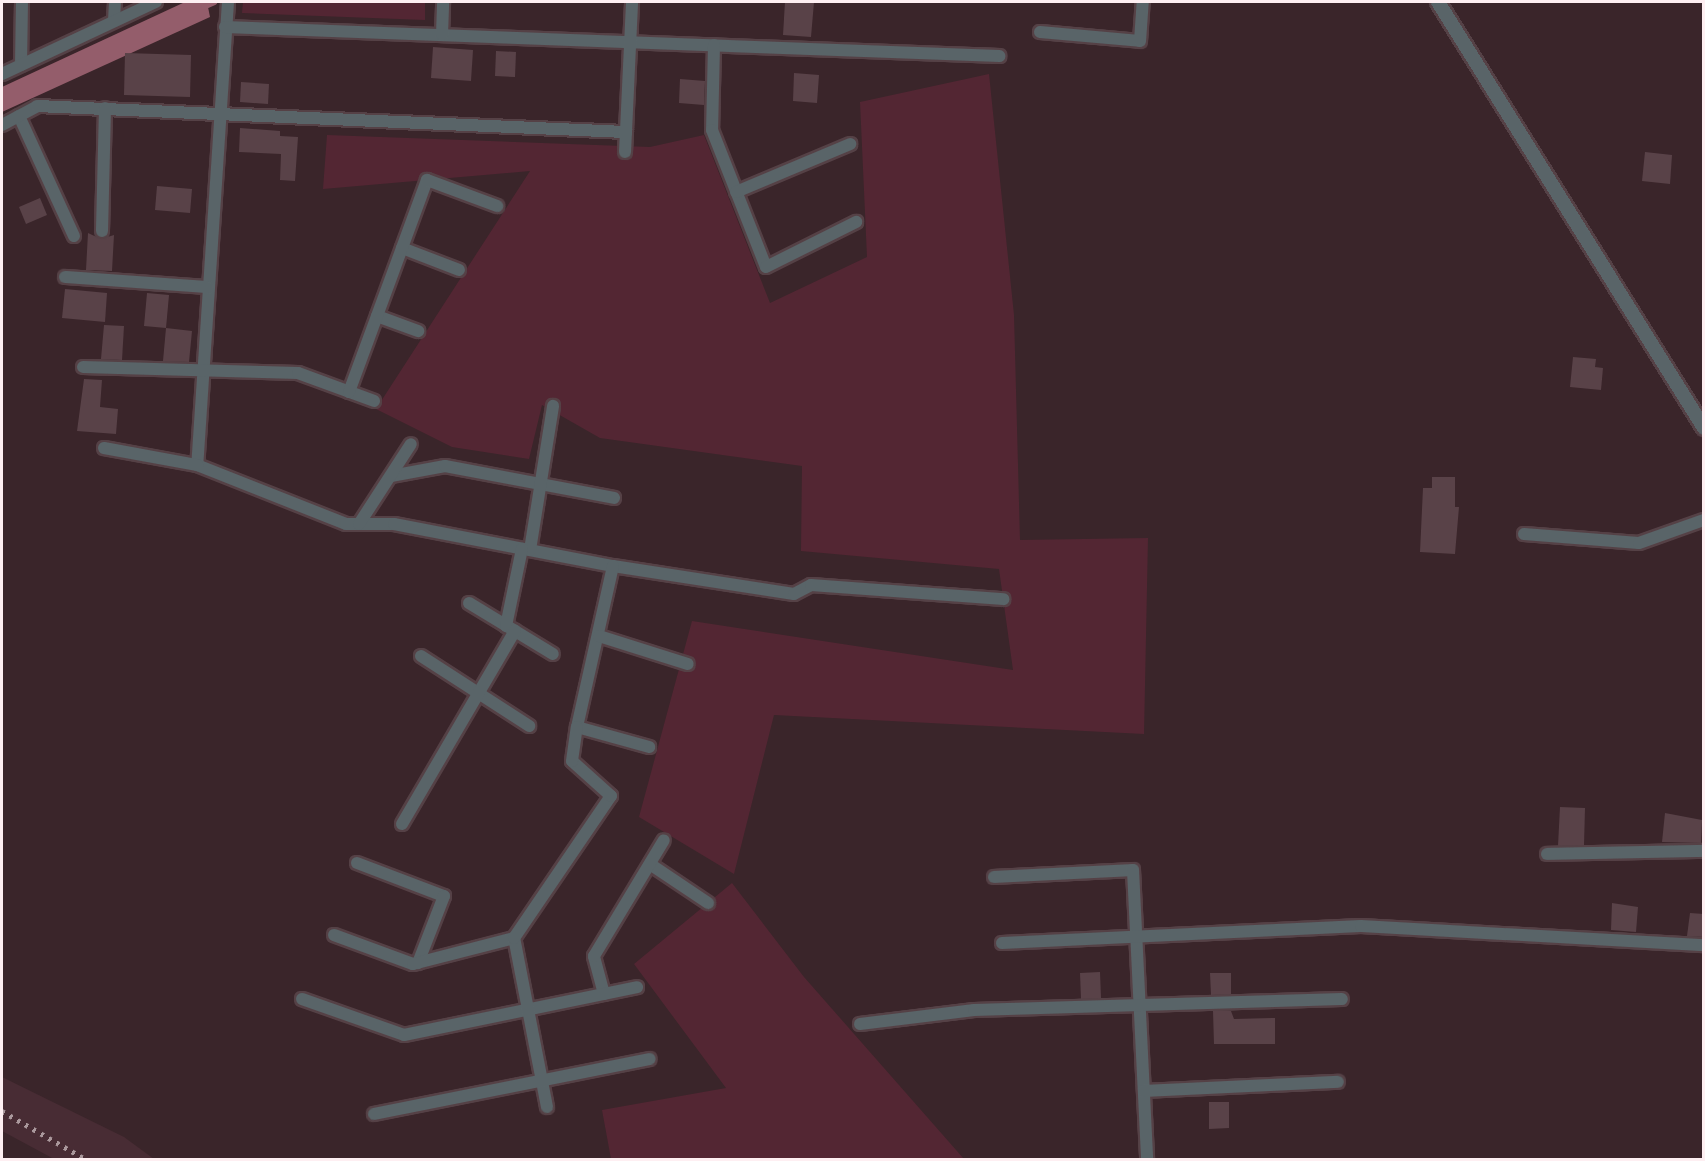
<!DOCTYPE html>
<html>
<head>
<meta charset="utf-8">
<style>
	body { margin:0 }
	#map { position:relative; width:1705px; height:1161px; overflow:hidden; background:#3a252a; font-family:"IBM Plex Sans",sans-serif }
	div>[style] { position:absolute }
	.built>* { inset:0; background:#482c34 }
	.green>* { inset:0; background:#532633 }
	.water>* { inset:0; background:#945d6b }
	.stream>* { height:4.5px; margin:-2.25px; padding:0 2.25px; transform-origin:2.25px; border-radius:2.25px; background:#945d6b }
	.building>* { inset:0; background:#594248 }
	.roads { filter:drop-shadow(2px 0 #554146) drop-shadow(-2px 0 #554146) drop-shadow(0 2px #554146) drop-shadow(0 -2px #554146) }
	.minor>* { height:12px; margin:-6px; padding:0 6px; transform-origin:6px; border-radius:6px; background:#596468 }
	.tertiary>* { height:14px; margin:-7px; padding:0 7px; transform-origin:7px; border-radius:7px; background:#596468 }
	.rail>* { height:4.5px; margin-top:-2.25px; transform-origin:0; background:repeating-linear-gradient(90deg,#aa989c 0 3px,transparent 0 9px) }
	span { translate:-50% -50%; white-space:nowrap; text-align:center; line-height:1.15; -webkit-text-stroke:6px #3a252a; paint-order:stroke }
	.frame { position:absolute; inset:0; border:3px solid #feeff2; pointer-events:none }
</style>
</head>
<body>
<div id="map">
	<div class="built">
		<div style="clip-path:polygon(2px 1077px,124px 1137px,154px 1159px,54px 1159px,2px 1131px)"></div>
	</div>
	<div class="green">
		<div style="clip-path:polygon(243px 2px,425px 2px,425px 20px,242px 13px)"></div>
		<div style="clip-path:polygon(989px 74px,1014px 315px,1020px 540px,1148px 538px,1144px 734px,774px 715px,734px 874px,639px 817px,692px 621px,1013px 670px,999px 569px,801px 551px,802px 466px,600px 438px,542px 405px,529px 459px,452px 447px,376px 409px,530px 171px,323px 189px,327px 135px,650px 147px,704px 135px,770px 303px,867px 257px,860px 102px)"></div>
		<div style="clip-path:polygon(732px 883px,804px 977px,964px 1159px,611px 1159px,602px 1110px,726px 1088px,634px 964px)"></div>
	</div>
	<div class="water">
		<div style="clip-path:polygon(185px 2px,207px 2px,210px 17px,2px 112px,2px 87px)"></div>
	</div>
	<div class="stream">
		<div style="left:203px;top:7px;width:12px;rotate:-24deg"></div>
	</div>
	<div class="building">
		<div style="clip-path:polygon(785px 2px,814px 2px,811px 37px,783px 35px)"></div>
		<div style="clip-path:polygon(433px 47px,473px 50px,471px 81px,431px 78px)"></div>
		<div style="clip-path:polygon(496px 51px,516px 52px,515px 77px,495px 76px)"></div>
		<div style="clip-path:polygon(125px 53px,191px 55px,190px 97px,124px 95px)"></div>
		<div style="clip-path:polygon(794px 73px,819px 75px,817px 103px,793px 101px)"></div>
		<div style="clip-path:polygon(680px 79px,705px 81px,704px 105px,679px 103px)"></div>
		<div style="clip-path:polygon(241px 82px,269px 84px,268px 104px,240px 102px)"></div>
		<div style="clip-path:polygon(240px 128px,280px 131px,280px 136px,298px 137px,295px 181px,280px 180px,281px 154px,239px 152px)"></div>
		<div style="clip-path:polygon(1645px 152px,1672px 155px,1670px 184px,1642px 181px)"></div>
		<div style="clip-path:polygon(157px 186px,192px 189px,190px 213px,155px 210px)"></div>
		<div style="clip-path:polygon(40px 198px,47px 215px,26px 224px,19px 207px)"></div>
		<div style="clip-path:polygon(88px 233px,101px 239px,114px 235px,112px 271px,86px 270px)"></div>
		<div style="clip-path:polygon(65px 289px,107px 293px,105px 322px,62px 318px)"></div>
		<div style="clip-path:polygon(147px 293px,169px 295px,166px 328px,144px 326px)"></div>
		<div style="clip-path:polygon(104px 325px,124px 326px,122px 360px,101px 359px)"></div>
		<div style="clip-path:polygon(166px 328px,192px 331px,189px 362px,163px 361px)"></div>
		<div style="clip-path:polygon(1573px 357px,1596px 359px,1595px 367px,1603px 368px,1601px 390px,1570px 387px)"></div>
		<div style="clip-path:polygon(84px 379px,102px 380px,100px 407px,118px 409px,116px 434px,77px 431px)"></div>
		<div style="clip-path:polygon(1432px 477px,1455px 477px,1455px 507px,1459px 507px,1455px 554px,1420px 552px,1423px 488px,1432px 488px)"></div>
		<div style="clip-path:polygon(1560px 807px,1585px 808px,1584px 845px,1558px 846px)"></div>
		<div style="clip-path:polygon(1665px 813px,1702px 820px,1701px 843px,1662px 842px)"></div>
		<div style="clip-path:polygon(1612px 903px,1638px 907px,1636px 932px,1611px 930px)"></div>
		<div style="clip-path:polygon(1690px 913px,1704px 914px,1704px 937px,1687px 936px)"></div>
		<div style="clip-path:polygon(1100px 972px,1101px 998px,1081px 999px,1080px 973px)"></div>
		<div style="clip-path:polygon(1210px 973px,1231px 973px,1231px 994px,1211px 995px)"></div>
		<div style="clip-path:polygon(1213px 1011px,1231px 1011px,1234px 1019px,1275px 1018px,1275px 1044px,1214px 1044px)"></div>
		<div style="clip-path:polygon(1209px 1102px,1229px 1102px,1229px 1128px,1209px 1129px)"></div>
	</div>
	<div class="roads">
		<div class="minor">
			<div style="left:228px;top:2px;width:464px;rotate:93.8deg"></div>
			<div style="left:197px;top:465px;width:160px;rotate:21.6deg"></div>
			<div style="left:346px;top:524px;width:48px"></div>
			<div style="left:394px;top:524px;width:223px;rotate:10.9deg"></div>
			<div style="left:613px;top:566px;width:183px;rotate:8.8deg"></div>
			<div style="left:794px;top:594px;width:19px;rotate:-28deg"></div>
			<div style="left:811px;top:585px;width:193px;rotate:4.2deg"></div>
			<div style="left:114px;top:21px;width:19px;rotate:-87deg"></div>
			<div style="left:225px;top:27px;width:775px;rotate:2.15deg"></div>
			<div style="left:1040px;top:32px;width:100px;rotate:5.1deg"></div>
			<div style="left:1140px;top:41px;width:39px;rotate:-86deg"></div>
			<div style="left:442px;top:35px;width:33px;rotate:-88deg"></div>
			<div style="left:714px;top:45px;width:85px;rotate:91.3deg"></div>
			<div style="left:712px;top:130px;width:147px;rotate:68.5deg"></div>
			<div style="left:766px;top:267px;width:101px;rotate:-26.6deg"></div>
			<div style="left:21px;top:65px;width:63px;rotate:-89.1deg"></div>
			<div style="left:2px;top:74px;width:170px;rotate:-25.1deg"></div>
			<div style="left:19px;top:116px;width:132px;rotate:65.4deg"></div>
			<div style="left:2px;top:125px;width:40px;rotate:-28deg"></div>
			<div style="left:37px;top:106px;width:590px;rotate:2.53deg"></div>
			<div style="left:625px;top:152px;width:150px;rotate:-87.3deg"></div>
			<div style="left:736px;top:192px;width:124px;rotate:-22.8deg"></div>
			<div style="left:102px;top:231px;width:123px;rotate:-88.6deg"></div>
			<div style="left:402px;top:248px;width:61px;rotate:21.1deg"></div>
			<div style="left:65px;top:277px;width:143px;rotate:4deg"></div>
			<div style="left:377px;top:316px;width:44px;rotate:20.1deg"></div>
			<div style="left:83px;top:367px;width:215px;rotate:1.6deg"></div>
			<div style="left:298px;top:373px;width:81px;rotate:20.2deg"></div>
			<div style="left:349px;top:392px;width:226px;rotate:-69.8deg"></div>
			<div style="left:427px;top:180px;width:75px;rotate:20.4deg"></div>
			<div style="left:104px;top:448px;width:95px;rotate:10.4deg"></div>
			<div style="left:391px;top:476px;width:55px;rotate:-10.5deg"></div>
			<div style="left:445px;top:466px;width:172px;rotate:10.7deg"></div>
			<div style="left:359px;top:524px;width:95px;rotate:-57deg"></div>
			<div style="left:1524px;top:534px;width:115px;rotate:4.5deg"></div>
			<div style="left:1639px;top:543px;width:69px;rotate:-19.5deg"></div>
			<div style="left:530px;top:550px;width:146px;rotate:-80.9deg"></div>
			<div style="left:613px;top:566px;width:165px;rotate:102.6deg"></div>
			<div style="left:577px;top:727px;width:75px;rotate:15.5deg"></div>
			<div style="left:469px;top:603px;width:98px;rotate:31.3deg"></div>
			<div style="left:506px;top:626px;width:79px;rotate:-78.3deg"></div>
			<div style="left:599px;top:636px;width:93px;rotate:17.5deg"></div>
			<div style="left:421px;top:656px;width:129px;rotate:32.9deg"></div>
			<div style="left:402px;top:824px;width:224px;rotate:-59.7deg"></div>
			<div style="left:1547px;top:854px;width:157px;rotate:-1.1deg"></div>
			<div style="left:357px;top:863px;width:93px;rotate:20.8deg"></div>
			<div style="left:444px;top:896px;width:72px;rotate:111.2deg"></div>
			<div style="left:650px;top:864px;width:70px;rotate:33.9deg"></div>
			<div style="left:994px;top:877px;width:139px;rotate:-2.9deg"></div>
			<div style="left:1133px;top:870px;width:290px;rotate:87.2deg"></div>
			<div style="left:334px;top:935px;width:84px;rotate:20.2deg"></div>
			<div style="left:413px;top:964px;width:104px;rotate:-14.4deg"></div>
			<div style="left:1002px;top:943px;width:359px;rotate:-2.7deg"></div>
			<div style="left:1361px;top:926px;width:344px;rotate:3.2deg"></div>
			<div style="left:604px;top:994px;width:39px;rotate:-105deg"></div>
			<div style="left:594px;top:956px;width:135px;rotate:-58.9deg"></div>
			<div style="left:302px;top:999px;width:108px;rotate:19.4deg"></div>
			<div style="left:404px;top:1035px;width:238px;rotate:-11.6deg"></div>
			<div style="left:860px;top:1024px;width:115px;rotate:-7deg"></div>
			<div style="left:974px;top:1010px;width:368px;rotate:-1.7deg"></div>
			<div style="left:1144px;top:1091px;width:194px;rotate:-2.7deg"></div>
			<div style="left:547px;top:1107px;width:172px;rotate:-101deg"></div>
			<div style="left:514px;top:938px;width:172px;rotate:-55.7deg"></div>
			<div style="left:611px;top:796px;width:52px;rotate:-138.1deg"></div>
			<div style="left:572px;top:761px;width:34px;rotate:-82deg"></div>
			<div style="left:374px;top:1114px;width:281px;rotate:-11.3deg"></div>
		</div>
		<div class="tertiary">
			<div style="left:1438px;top:2px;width:502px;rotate:58.02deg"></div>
		</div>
	</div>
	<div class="rail">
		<div style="left:2px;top:1111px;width:98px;rotate:30deg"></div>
	</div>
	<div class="frame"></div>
</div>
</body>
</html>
